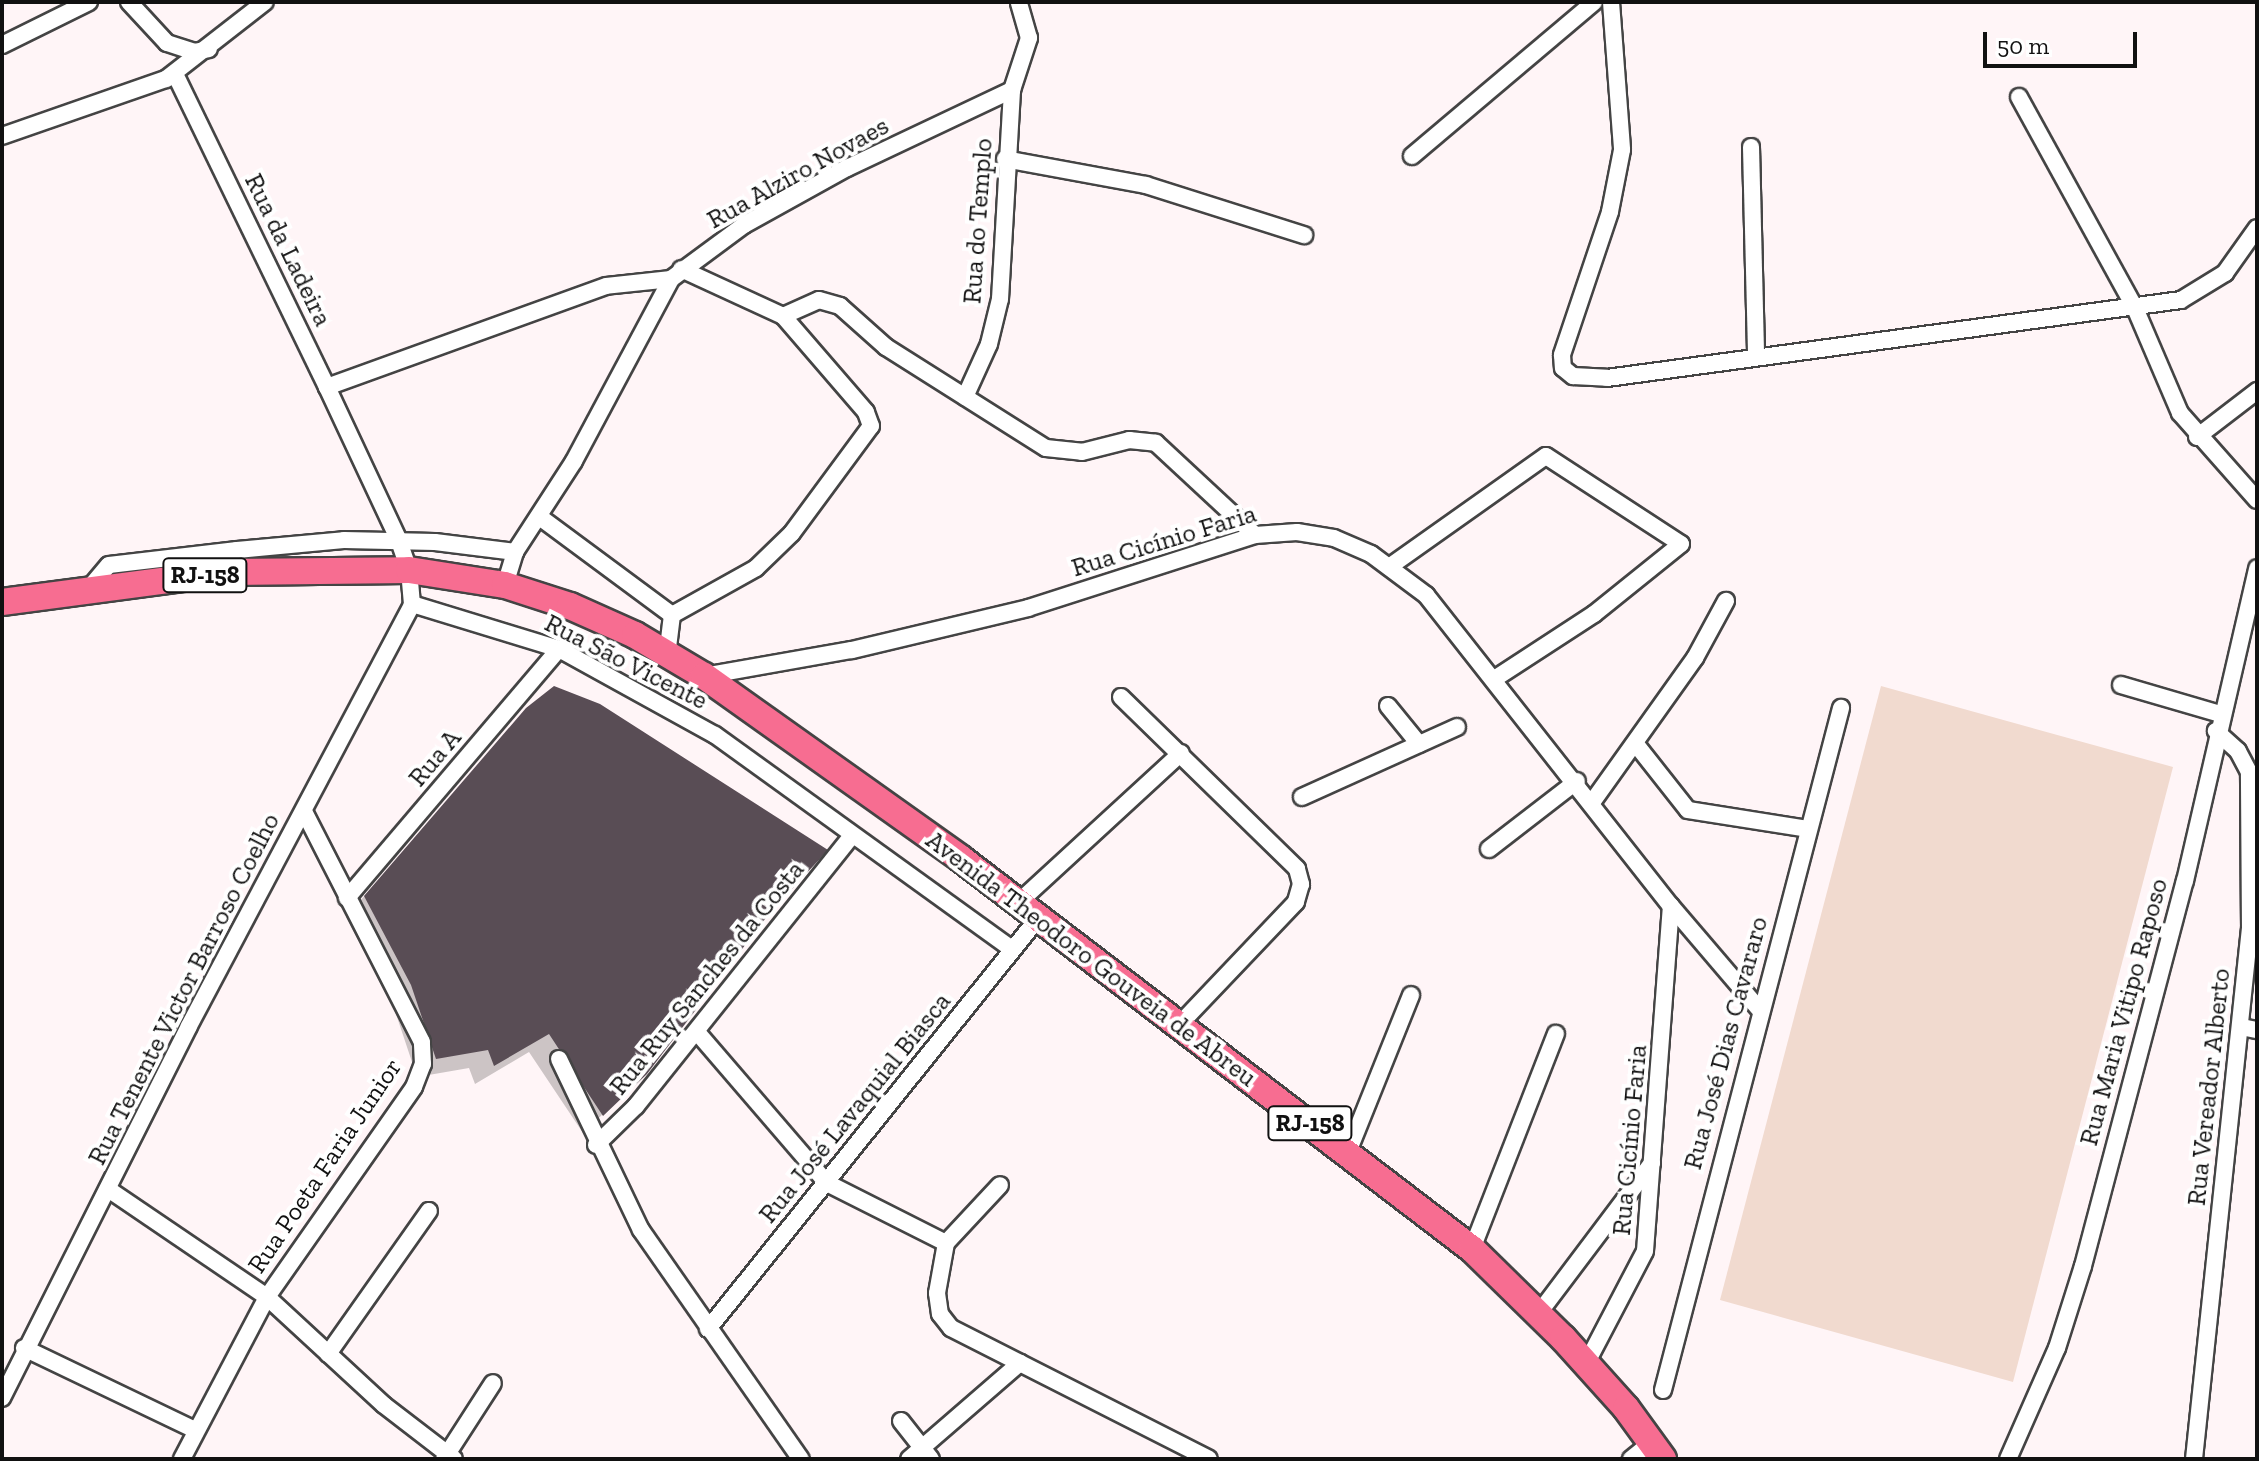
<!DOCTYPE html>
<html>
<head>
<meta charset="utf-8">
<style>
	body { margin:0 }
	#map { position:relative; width:2259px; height:1461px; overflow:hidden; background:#fff5f7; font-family:"Zilla Slab",serif }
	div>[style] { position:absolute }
	.pitch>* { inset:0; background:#f1dacf }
	.shadow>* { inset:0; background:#0003 }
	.building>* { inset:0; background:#594d55 }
	.roads { filter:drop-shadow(2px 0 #444) drop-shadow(-2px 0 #444) drop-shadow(0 2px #444) drop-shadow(0 -2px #444) }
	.minor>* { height:16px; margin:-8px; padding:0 8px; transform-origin:8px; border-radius:8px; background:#fff }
	.primary>* { height:26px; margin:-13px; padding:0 13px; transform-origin:13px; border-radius:13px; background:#f76d91 }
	span { translate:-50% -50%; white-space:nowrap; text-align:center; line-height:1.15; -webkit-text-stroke:8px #fff; paint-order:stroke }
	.shield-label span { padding:2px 6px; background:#fff; border:2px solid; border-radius:6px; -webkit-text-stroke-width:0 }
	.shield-label { font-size:24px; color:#111; font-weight:700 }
	.street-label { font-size:26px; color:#111 }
	.frame { position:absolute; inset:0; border:4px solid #111; pointer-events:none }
	.scale { position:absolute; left:1983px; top:32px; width:154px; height:36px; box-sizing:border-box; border:4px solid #111; border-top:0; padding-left:10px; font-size:24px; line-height:28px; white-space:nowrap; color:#111; -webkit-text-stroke:6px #fff; paint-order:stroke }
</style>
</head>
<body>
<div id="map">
	<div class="pitch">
		<div style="clip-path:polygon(1881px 686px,2173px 767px,2013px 1382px,1720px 1300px)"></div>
	</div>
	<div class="shadow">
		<div style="clip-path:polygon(527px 710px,767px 913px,625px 1093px,583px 1133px,529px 1052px,475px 1084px,469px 1068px,417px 1077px,393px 1005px,346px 917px)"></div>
	</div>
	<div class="building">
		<div style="clip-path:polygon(554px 686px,600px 704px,828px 850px,768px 915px,647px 1074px,603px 1116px,549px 1034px,494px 1066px,488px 1050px,436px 1059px,411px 985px,364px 896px,526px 708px)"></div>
	</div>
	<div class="roads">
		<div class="minor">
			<div style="left:129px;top:2px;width:56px;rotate:47.2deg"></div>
			<div style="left:167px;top:43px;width:28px;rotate:18deg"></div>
			<div style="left:194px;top:52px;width:15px;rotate:-11deg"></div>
			<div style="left:1611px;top:2px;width:148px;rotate:85.7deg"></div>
			<div style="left:1622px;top:150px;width:63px;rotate:101deg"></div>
			<div style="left:1610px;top:212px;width:151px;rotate:108.6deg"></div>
			<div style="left:1562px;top:355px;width:13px;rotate:86deg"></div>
			<div style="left:1563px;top:368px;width:13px;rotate:39deg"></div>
			<div style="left:1573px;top:376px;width:34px;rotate:3deg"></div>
			<div style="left:1607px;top:378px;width:579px;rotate:-7.74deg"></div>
			<div style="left:2181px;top:300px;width:52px;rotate:-31.5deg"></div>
			<div style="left:2225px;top:273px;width:55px;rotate:-54.6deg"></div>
			<div style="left:2px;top:45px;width:97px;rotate:-26.3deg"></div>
			<div style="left:175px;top:74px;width:348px;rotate:64.1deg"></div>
			<div style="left:2019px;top:97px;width:241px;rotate:61.2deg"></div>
			<div style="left:2135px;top:308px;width:114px;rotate:66.8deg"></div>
			<div style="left:2180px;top:413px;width:116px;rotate:48.5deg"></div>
			<div style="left:2px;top:136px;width:174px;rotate:-19.2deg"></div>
			<div style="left:166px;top:79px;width:125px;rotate:-37.9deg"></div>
			<div style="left:1751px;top:147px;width:210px;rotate:88.6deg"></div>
			<div style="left:1412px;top:156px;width:238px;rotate:-40.2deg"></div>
			<div style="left:1005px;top:159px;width:143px;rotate:10.4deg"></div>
			<div style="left:1146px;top:185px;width:166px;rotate:17.6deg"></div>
			<div style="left:671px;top:279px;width:65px;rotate:173.9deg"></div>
			<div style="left:606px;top:286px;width:297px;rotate:160.1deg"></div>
			<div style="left:327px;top:387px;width:170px;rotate:64.9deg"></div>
			<div style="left:399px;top:541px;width:31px;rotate:71deg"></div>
			<div style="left:409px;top:570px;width:34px;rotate:85deg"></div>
			<div style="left:412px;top:604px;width:154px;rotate:17deg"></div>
			<div style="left:559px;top:649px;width:178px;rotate:28.9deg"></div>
			<div style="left:715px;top:735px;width:366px;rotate:35.8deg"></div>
			<div style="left:783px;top:316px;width:39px;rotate:-24deg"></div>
			<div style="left:819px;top:300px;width:22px;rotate:16deg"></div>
			<div style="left:840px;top:306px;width:62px;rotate:41.7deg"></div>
			<div style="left:886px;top:347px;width:189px;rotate:32.3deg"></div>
			<div style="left:1046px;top:448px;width:36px;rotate:6deg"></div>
			<div style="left:1082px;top:452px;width:49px;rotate:-14.3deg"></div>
			<div style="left:1129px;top:440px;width:27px;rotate:6deg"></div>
			<div style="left:1156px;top:443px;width:135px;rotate:42.9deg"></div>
			<div style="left:965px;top:397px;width:58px;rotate:-65.6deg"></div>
			<div style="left:989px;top:344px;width:46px;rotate:-76.3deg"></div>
			<div style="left:1000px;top:299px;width:209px;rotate:-86.7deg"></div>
			<div style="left:2197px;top:437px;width:76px;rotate:-37.5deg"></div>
			<div style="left:541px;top:518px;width:163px;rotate:36.5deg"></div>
			<div style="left:672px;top:615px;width:38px;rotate:97deg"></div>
			<div style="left:1389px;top:567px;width:192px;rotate:-35.3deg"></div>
			<div style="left:1546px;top:456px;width:161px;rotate:33.1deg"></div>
			<div style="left:1681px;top:544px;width:112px;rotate:141.2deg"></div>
			<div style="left:1594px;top:614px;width:117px;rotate:146.9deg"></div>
			<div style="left:505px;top:585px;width:34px;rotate:-73deg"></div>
			<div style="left:515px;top:552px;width:108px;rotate:-57deg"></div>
			<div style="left:574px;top:461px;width:206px;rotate:-61.9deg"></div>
			<div style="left:671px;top:279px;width:91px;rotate:-36.5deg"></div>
			<div style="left:744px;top:225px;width:118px;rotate:-29deg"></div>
			<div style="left:847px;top:168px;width:183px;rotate:-25.3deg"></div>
			<div style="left:1012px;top:90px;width:55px;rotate:-71.9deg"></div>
			<div style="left:1029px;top:38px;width:37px;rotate:-106deg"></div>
			<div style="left:86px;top:592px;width:35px;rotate:-50deg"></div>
			<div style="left:109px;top:565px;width:129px;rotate:-6.7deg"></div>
			<div style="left:237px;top:550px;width:107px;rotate:-5.3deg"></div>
			<div style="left:344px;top:540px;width:91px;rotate:1.3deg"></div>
			<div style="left:435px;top:542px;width:81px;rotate:7.1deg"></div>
			<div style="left:672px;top:615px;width:96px;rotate:-29.2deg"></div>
			<div style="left:756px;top:568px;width:50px;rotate:-44.2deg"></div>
			<div style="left:792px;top:533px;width:133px;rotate:-53.6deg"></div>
			<div style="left:871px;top:426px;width:15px;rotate:-110deg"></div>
			<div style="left:866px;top:412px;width:127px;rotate:-130.8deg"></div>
			<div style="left:783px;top:316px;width:112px;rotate:-155.3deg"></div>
			<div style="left:704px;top:676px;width:150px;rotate:-10deg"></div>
			<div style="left:852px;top:650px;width:181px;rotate:-13.4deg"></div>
			<div style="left:1028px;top:608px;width:238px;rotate:-17.8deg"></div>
			<div style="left:1255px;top:535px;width:42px;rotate:-4.1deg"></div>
			<div style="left:1297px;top:532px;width:37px;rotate:9deg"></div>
			<div style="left:1334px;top:538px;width:40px;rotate:23.4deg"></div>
			<div style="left:1371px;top:554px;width:69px;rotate:36.7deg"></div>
			<div style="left:1426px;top:595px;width:396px;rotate:51.8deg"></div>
			<div style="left:1671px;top:906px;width:135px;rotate:49.5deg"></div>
			<div style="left:2121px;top:685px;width:103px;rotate:16.3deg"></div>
			<div style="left:1121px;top:697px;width:246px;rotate:44.3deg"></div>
			<div style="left:1297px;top:869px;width:16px;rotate:75deg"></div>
			<div style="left:1301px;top:884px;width:19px;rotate:106deg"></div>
			<div style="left:1296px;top:902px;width:168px;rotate:133.6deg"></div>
			<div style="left:1388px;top:706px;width:49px;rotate:50.8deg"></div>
			<div style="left:1635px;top:743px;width:85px;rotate:51.7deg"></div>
			<div style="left:1688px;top:810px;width:121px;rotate:9deg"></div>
			<div style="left:1302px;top:797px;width:170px;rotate:-24.3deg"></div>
			<div style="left:1593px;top:801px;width:176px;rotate:-54.5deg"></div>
			<div style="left:1695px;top:658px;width:65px;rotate:-61.5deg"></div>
			<div style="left:1489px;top:849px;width:111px;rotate:-37.7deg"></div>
			<div style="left:347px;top:898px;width:327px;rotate:-49.6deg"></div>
			<div style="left:1019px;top:902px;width:220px;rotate:-42.6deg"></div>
			<div style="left:2241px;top:1027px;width:16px;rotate:11deg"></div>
			<div style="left:697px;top:1032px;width:199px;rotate:49.3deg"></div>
			<div style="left:827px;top:1183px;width:133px;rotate:26.8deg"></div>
			<div style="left:559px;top:1059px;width:190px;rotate:64.4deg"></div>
			<div style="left:641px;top:1230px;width:279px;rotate:55.1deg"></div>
			<div style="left:596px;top:1145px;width:56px;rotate:-44.3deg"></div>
			<div style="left:636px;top:1106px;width:344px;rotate:-51.4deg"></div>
			<div style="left:1348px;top:1152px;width:169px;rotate:-68.1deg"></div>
			<div style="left:108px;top:1189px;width:192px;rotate:34.2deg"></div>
			<div style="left:267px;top:1297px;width:159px;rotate:42.7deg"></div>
			<div style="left:384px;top:1405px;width:88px;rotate:37.6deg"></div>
			<div style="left:946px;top:1243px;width:51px;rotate:100.2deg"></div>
			<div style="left:937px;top:1293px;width:21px;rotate:82deg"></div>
			<div style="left:940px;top:1314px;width:18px;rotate:52deg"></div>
			<div style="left:951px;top:1328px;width:289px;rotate:26.9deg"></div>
			<div style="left:946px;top:1243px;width:79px;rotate:-47deg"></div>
			<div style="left:1472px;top:1249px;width:231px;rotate:-68.7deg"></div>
			<div style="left:1539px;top:1313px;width:188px;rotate:-53deg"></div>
			<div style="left:708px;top:1329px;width:528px;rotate:-51.22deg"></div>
			<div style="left:24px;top:1348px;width:190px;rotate:25.6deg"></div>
			<div style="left:328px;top:1354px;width:175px;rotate:-54.8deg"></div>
			<div style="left:1586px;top:1364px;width:127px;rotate:-62.4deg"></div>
			<div style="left:1645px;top:1251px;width:346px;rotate:-85.7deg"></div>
			<div style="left:1663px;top:1390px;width:705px;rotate:-75.37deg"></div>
			<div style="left:2px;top:1398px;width:416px;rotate:-63.3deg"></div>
			<div style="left:189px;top:1026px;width:477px;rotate:-62.1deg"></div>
			<div style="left:901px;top:1421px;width:48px;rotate:51.7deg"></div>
			<div style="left:182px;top:1459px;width:183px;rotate:-62.3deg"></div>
			<div style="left:267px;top:1297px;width:256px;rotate:-55deg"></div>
			<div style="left:414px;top:1087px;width:25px;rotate:-69deg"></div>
			<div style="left:423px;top:1064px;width:22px;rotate:-93deg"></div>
			<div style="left:422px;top:1042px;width:259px;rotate:-117.1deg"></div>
			<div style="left:444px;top:1459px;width:90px;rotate:-57.2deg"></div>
			<div style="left:909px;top:1459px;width:147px;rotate:-40.9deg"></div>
			<div style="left:1631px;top:1459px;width:27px;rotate:-39deg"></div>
			<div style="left:2008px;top:1459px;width:121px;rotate:-66.2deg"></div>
			<div style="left:2057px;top:1348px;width:86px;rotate:-72.4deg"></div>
			<div style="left:2083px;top:1266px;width:398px;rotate:-75.2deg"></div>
			<div style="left:2185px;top:881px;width:321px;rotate:-77deg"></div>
			<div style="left:2194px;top:1459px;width:534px;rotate:-83.98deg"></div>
			<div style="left:2250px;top:928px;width:156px;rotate:-90.4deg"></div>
			<div style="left:2249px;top:772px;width:24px;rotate:-118deg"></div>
			<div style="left:2238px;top:751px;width:30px;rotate:-138deg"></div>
		</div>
		<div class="primary">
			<div style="left:2px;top:602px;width:230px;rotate:-7.5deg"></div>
			<div style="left:230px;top:572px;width:179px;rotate:-0.6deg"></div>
			<div style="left:409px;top:570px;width:97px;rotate:8.9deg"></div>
			<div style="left:505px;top:585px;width:68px;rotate:17.9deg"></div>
			<div style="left:570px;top:606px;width:71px;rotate:24deg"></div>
			<div style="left:635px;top:635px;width:80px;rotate:30.7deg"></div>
			<div style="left:704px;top:676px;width:314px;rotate:35.4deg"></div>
			<div style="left:960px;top:858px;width:644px;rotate:37.37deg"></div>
			<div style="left:1472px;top:1249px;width:127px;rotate:44.4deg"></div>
			<div style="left:1563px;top:1338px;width:94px;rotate:48deg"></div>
			<div style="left:1626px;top:1408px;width:63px;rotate:54deg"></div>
		</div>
	</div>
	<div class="shield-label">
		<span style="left:205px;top:575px">RJ-158</span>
		<span style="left:1310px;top:1123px">RJ-158</span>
	</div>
	<div class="street-label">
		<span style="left:798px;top:173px;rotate:-29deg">Rua Alziro Novaes</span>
		<span style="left:978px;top:221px;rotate:-86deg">Rua do Templo</span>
		<span style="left:288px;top:250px;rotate:64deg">Rua da Ladeira</span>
		<span style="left:1164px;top:541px;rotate:-17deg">Rua Cicínio Faria</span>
		<span style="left:626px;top:662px;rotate:27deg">Rua São Vicente</span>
		<span style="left:435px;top:758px;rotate:-50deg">Rua A</span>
		<span style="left:1091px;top:959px;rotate:37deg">Avenida Theodoro Gouveia de Abreu</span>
		<span style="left:707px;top:978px;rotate:-51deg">Rua Ruy Sanches da Costa</span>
		<span style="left:184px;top:989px;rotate:-63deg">Rua Tenente Victor Barroso Coelho</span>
		<span style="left:2124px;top:1012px;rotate:-75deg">Rua Maria Vitipo Raposo</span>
		<span style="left:1726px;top:1043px;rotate:-75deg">Rua José Dias Cavararo</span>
		<span style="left:2209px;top:1087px;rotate:-84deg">Rua Vereador Alberto</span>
		<span style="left:855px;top:1108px;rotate:-51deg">Rua José Lavaquial Biasca</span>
		<span style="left:1630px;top:1140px;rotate:-85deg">Rua Cicínio Faria</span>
		<span style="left:325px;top:1166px;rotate:-56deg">Rua Poeta Faria Junior</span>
	</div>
	<div class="frame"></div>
	<div class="scale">50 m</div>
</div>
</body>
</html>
